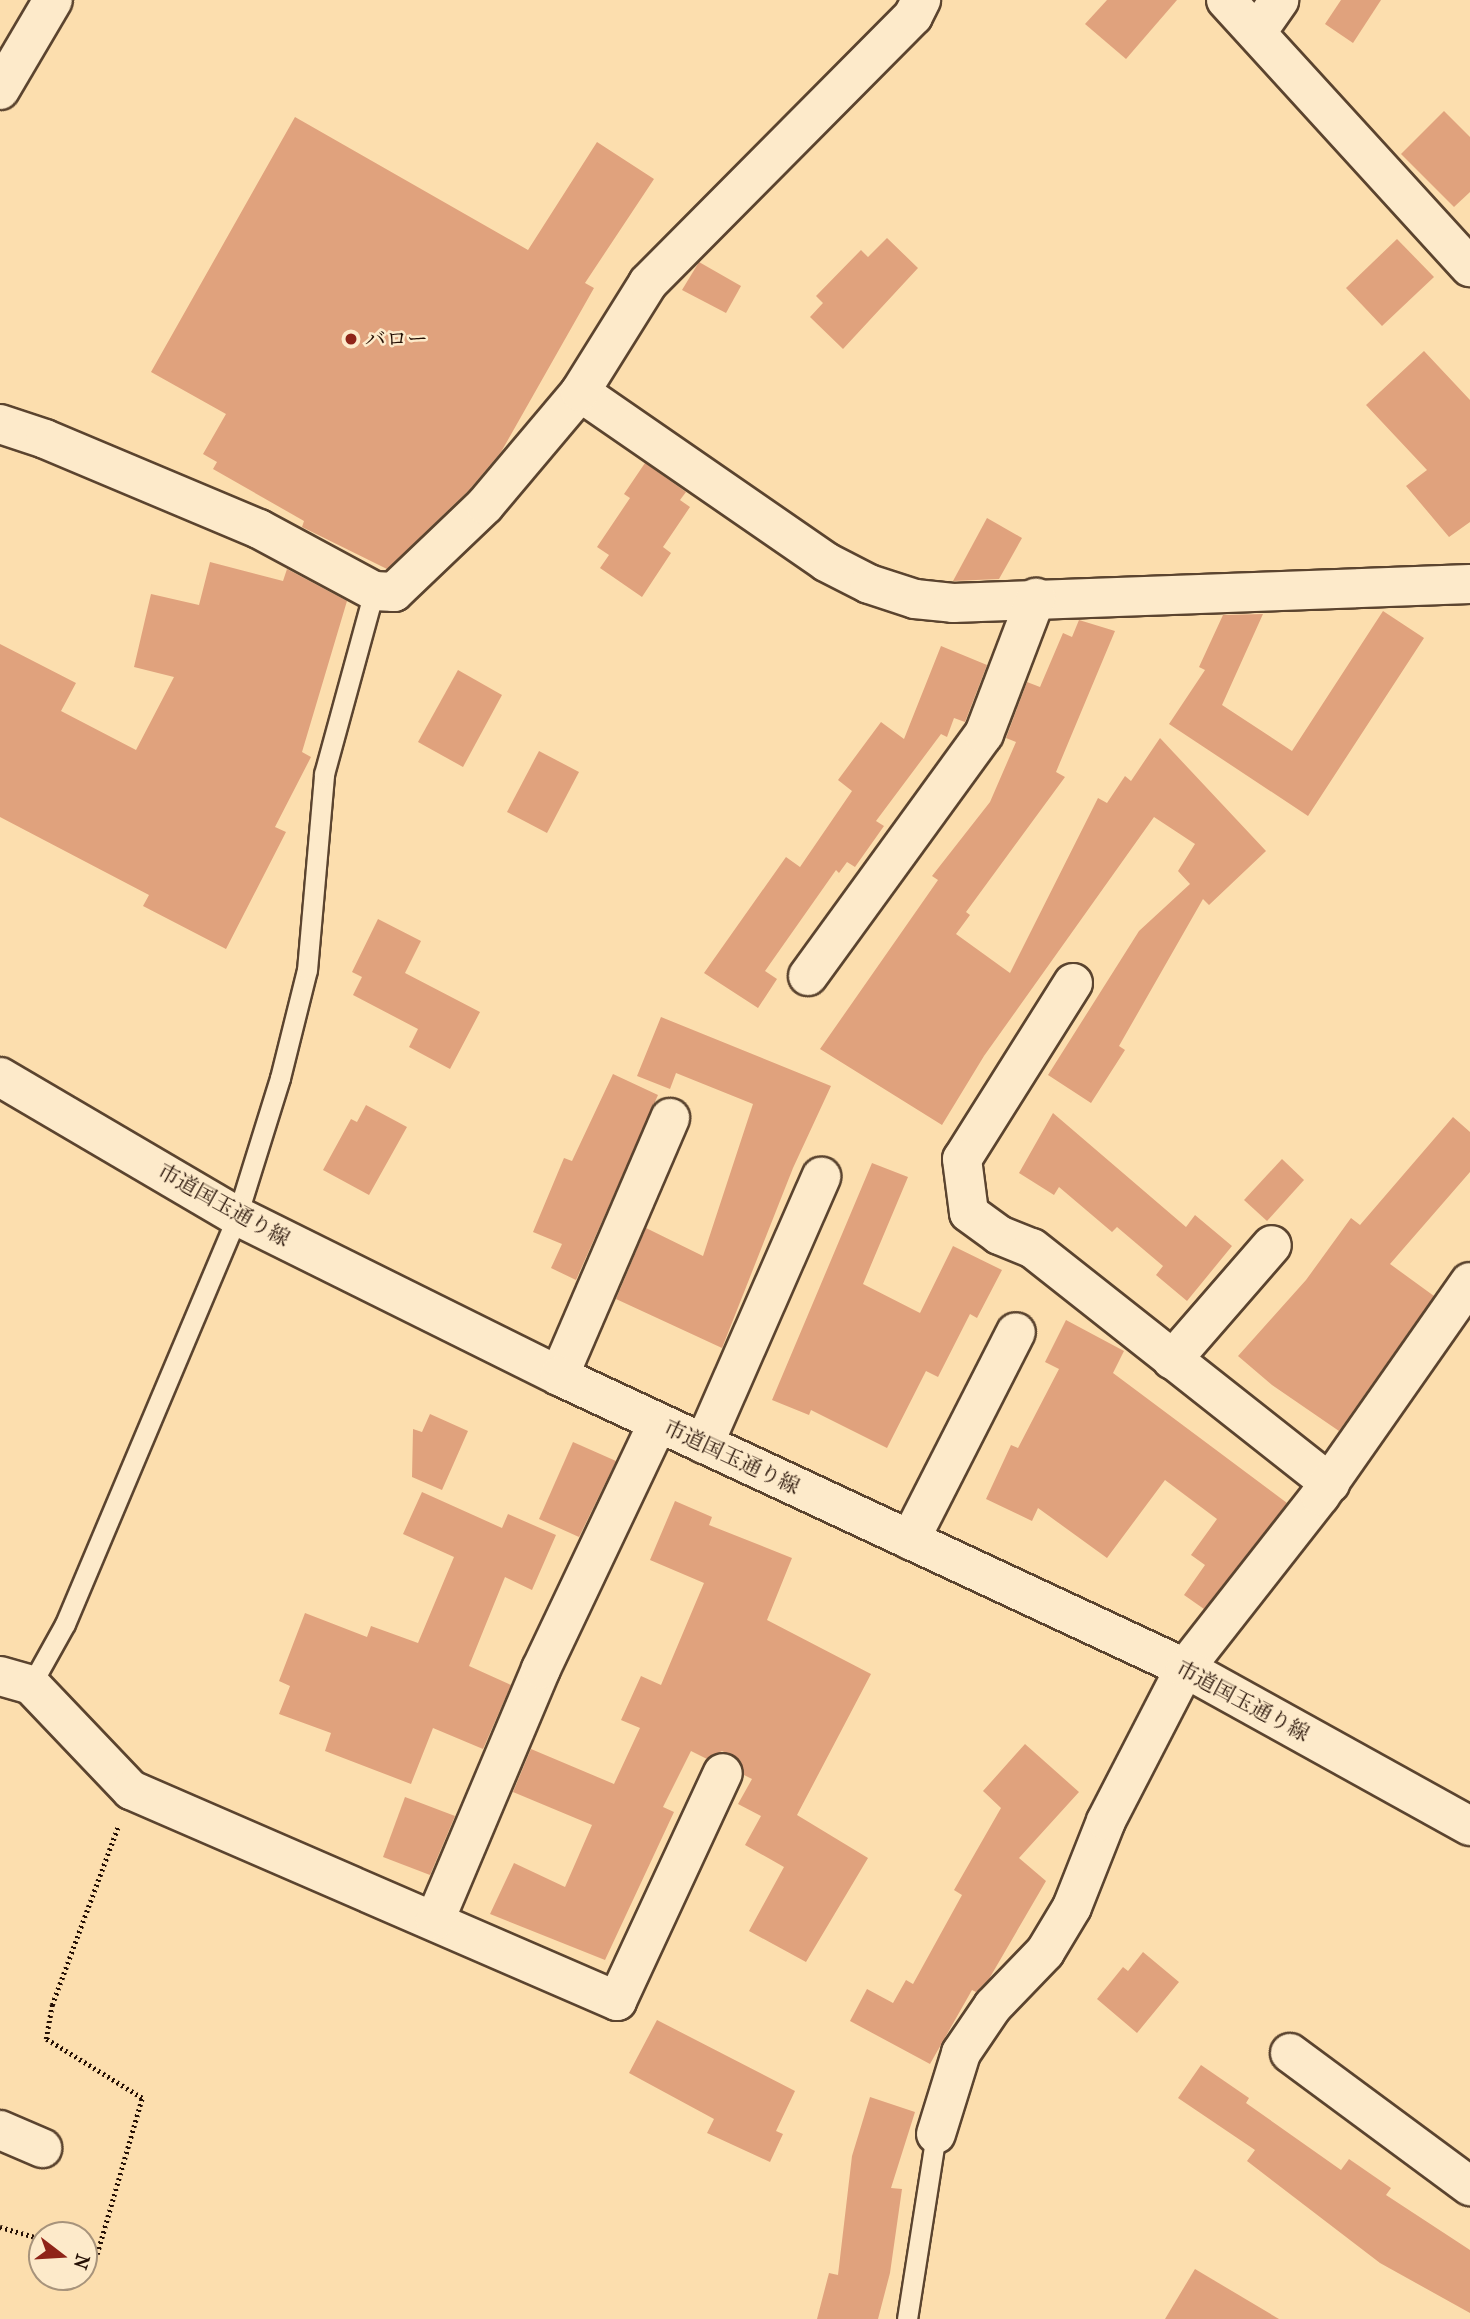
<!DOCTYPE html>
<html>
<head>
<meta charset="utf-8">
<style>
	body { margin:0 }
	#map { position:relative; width:1470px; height:2319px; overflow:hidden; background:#fcdeae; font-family:"IM FELL French Canon","Noto Serif JP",serif }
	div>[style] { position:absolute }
	.building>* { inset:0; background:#e0a27d }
	.path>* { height:4.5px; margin-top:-2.25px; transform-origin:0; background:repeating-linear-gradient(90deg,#251005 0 2px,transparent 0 5.5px) }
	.roads { filter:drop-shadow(2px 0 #5b442f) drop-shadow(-2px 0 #5b442f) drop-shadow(0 2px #5b442f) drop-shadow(0 -2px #5b442f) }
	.service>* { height:19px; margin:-9.5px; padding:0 9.5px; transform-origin:9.5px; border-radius:9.5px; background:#fdeaca }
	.minor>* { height:38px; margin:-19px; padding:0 19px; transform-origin:19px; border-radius:19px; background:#fdeaca }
	.tertiary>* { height:38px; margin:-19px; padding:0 19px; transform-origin:19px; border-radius:19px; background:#fdeaca }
	.dots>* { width:19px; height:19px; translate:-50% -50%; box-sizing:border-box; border:4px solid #fdeaca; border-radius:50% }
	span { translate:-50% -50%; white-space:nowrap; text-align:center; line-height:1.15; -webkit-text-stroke:5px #fdeaca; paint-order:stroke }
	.poi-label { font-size:21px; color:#251005 }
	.left { translate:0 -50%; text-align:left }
	.street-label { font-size:21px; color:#251005 }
	.north { position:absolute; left:28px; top:2221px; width:70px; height:70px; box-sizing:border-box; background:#fdeaca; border:2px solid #a7937b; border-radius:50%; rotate:107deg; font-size:19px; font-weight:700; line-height:28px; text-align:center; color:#251005 }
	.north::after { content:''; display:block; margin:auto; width:24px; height:32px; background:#8f2418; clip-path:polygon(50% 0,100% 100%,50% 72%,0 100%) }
</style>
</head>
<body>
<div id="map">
	<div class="building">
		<div style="clip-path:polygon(1107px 0,1177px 0,1126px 59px,1085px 24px)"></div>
		<div style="clip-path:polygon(1341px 0,1381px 0,1353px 43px,1325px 24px)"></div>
		<div style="clip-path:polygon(1444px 111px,1470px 137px,1470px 192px,1454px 207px,1401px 154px)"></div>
		<div style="clip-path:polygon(295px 117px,528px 250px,597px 142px,654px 179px,585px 283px,594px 288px,501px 452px,469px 490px,387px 569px,302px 527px,304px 521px,213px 469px,217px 462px,203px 454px,226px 414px,151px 372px)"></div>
		<div style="clip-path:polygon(887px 238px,918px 268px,843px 349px,810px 317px,823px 303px,816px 296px,861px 250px,868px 257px)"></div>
		<div style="clip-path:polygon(1397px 239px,1434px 277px,1382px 326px,1346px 288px)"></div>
		<div style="clip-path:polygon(699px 262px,741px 286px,726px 313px,682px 290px)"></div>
		<div style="clip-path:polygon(1424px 351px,1470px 400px,1470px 522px,1449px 537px,1406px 486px,1427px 470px,1366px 405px)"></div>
		<div style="clip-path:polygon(645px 463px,686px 492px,680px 500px,690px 507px,663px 547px,671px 553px,642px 597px,600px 568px,609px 555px,597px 547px,630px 498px,624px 494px)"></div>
		<div style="clip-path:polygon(987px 518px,1022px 538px,999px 579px,953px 581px)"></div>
		<div style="clip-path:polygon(210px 562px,283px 581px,287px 569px,347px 601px,302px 752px,311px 757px,275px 827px,286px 832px,226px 949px,143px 906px,149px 895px,0 817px,0 644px,76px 683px,61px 711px,136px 750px,174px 677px,134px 667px,151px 594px,199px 605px)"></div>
		<div style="clip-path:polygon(1383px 611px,1424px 638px,1308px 816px,1169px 724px,1205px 670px,1199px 667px,1223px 615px,1263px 614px,1222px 705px,1292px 751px)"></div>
		<div style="clip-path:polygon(1079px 620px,1115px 631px,1056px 772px,1065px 777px,966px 912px,970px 915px,956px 934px,1010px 973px,1098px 798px,1107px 803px,1125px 776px,1131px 781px,1160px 738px,1266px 851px,1209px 905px,1203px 899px,1119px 1046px,1125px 1050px,1091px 1103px,1048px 1075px,1139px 931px,1190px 884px,1178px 871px,1195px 844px,1154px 817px,984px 1056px,942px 1125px,820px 1049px,938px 880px,932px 876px,990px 802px,1016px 742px,1006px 738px,1027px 682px,1040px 687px,1063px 633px,1072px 637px)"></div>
		<div style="clip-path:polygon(941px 646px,987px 665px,965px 722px,954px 718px,947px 737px,941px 734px,876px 821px,884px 826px,855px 867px,847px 862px,839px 873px,836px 870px,765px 971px,777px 979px,758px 1008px,704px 973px,786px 857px,800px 867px,852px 791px,838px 780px,881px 722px,904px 739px)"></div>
		<div style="clip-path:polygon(458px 670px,502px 695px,463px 767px,418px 742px)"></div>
		<div style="clip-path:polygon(539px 751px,579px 772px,547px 833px,507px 812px)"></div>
		<div style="clip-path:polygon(378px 919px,421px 941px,405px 973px,480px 1012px,450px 1069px,409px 1047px,418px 1029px,353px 995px,362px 977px,352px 972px)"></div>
		<div style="clip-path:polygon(661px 1017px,831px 1086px,793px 1168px,722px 1348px,616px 1299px,646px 1228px,703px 1256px,753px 1104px,676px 1073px,670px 1089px,637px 1076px)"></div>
		<div style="clip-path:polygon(613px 1074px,658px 1095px,576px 1280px,551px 1268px,562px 1244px,533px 1232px,564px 1158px,572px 1161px)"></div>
		<div style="clip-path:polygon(366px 1105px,407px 1127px,369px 1195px,323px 1170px,351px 1119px,357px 1122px)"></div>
		<div style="clip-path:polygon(1053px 1113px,1186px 1227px,1195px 1215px,1232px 1246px,1187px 1301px,1156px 1275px,1163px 1266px,1117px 1227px,1112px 1232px,1059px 1187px,1054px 1195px,1019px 1173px)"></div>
		<div style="clip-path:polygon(1453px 1117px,1470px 1132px,1470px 1172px,1390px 1264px,1434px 1296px,1339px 1431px,1272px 1385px,1238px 1356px,1306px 1280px,1351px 1218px,1360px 1225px)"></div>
		<div style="clip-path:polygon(1282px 1159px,1304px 1180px,1267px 1221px,1244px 1200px)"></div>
		<div style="clip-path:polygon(872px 1163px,908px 1177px,863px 1284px,920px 1313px,953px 1246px,1002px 1270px,977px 1318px,970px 1314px,938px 1377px,926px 1371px,887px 1448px,811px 1410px,809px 1415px,772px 1400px)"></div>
		<div style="clip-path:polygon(1066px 1320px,1124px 1351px,1113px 1373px,1287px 1503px,1204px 1609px,1184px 1595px,1205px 1565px,1191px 1555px,1217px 1519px,1165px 1480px,1107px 1558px,1038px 1508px,1032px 1521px,986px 1499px,1011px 1445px,1018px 1448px,1059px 1369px,1045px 1362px)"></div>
		<div style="clip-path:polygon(430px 1414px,468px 1431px,442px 1490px,412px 1477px,413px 1429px,422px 1432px)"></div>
		<div style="clip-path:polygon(573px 1442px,616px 1461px,579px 1537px,539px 1519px)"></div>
		<div style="clip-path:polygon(422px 1492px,502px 1528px,508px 1514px,556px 1535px,532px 1590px,505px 1577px,469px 1666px,511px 1685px,483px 1749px,433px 1728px,411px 1784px,325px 1751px,331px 1733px,279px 1714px,290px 1686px,279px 1681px,305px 1613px,367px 1637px,371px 1626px,418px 1643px,454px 1557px,403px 1534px)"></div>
		<div style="clip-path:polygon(675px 1501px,712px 1517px,709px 1525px,792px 1558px,767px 1620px,871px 1674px,797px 1815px,868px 1858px,806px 1962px,749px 1931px,784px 1867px,745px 1845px,761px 1816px,738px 1804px,752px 1779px,744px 1775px,740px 1760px,722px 1751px,707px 1759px,691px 1751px,663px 1807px,674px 1812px,605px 1960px,490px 1914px,514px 1863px,565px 1887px,592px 1825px,513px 1792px,531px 1749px,614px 1784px,640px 1728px,621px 1720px,641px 1676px,661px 1685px,704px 1583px,650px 1560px)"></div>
		<div style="clip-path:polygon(1025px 1744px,1079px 1792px,1019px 1858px,1046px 1881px,989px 1979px,976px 1992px,972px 1990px,930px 2064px,850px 2021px,867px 1989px,893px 2003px,906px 1980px,913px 1984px,962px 1895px,954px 1890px,1001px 1808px,983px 1791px)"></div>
		<div style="clip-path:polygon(405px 1797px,455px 1816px,430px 1875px,383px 1857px)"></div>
		<div style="clip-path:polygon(1143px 1952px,1179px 1982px,1137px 2033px,1097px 1999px,1123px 1967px,1128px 1971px)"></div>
		<div style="clip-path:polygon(657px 2020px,795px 2091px,776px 2131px,783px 2134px,770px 2162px,707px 2133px,714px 2119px,629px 2073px)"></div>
		<div style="clip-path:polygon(1201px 2065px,1249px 2098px,1246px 2103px,1341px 2170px,1349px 2159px,1391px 2188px,1386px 2195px,1470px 2250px,1470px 2313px,1380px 2263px,1247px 2161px,1255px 2150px,1178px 2098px)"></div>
		<div style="clip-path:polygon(870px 2097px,915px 2112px,891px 2188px,902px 2189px,890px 2273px,878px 2319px,817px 2319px,829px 2273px,838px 2275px,852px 2156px)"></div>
		<div style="clip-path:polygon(1195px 2269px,1279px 2319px,1165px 2319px)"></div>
	</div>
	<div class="path">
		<div style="left:0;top:2227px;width:44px;rotate:15.9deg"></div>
		<div style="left:84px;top:2251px;width:13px;rotate:13deg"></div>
		<div style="left:97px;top:2254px;width:162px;rotate:-73.9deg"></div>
		<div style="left:142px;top:2098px;width:113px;rotate:-148.4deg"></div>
		<div style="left:46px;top:2039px;width:35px;rotate:-80deg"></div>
		<div style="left:52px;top:2005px;width:190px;rotate:-69.7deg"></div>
	</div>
	<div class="roads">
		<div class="service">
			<div style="left:31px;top:1685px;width:70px;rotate:-60.9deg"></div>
			<div style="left:65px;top:1624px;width:443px;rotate:-67.1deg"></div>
			<div style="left:237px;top:1216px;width:145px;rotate:-72.7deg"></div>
			<div style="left:280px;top:1078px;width:111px;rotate:-76deg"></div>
			<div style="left:307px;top:970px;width:197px;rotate:-85deg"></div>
			<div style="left:324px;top:774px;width:190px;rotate:-74.7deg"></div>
			<div style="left:907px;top:2319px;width:187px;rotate:-81.1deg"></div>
		</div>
		<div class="minor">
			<div style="left:1226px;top:0;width:362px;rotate:47.6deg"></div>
			<div style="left:1257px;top:32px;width:39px;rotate:-55deg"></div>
			<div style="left:580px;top:392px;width:299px;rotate:34.6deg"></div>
			<div style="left:826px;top:562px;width:48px;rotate:27.1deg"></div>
			<div style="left:869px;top:584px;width:48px;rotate:18.1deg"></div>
			<div style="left:915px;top:599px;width:38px;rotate:6deg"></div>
			<div style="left:953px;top:603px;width:517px;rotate:-2.1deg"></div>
			<div style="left:0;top:424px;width:47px;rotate:18.4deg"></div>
			<div style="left:45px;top:439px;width:232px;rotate:22.8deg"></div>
			<div style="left:259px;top:529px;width:131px;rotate:28.3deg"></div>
			<div style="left:374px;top:591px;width:20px;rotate:3deg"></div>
			<div style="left:394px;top:592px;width:126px;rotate:-43.7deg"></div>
			<div style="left:485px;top:505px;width:148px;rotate:-49.9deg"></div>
			<div style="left:580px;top:392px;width:128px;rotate:-58deg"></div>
			<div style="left:648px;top:283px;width:376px;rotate:-45.2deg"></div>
			<div style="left:913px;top:16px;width:18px;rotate:-63deg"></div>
			<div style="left:808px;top:976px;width:299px;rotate:-54deg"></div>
			<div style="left:984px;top:734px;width:146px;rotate:-69.1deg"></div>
			<div style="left:1073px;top:983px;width:208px;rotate:122.2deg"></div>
			<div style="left:962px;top:1159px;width:54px;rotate:82.6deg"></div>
			<div style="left:969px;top:1213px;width:37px;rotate:36deg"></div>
			<div style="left:999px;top:1235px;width:35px;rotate:22deg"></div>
			<div style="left:1032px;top:1248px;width:380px;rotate:38.3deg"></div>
			<div style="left:1172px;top:1360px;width:152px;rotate:-49deg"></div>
			<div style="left:559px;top:1376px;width:281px;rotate:-66.7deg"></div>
			<div style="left:704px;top:1444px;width:292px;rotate:-66.3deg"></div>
			<div style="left:910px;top:1540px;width:233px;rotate:-63deg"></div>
			<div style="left:0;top:1676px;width:32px;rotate:16deg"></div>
			<div style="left:31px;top:1685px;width:145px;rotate:46.4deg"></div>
			<div style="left:131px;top:1790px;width:530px;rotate:23.47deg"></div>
			<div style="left:617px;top:2001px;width:251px;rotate:-65.1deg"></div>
			<div style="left:435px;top:1920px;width:272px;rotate:-67.1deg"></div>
			<div style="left:541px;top:1669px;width:272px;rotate:-64.6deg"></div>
			<div style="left:1290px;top:2053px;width:224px;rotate:36.5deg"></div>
			<div style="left:0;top:2130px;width:46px;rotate:23.2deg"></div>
			<div style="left:936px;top:2134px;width:85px;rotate:-72.8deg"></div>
			<div style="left:961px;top:2053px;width:57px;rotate:-55.8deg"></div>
			<div style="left:993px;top:2006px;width:75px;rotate:-46.1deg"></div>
			<div style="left:1045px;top:1952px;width:52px;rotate:-59deg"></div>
			<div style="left:1072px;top:1907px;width:92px;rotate:-68.4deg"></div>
			<div style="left:1106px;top:1821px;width:172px;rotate:-62.7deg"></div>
			<div style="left:1185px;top:1668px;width:219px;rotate:-51.9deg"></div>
			<div style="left:1320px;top:1496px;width:261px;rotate:-55deg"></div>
		</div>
		<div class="tertiary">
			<div style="left:0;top:90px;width:104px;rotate:-59.5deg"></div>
			<div style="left:0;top:1077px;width:275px;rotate:30.4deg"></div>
			<div style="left:237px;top:1216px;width:360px;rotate:26.4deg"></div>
			<div style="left:559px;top:1376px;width:691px;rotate:25.01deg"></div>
			<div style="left:1185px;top:1668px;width:326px;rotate:29deg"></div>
		</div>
	</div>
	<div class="dots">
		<div style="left:351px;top:339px;background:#8f2418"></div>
	</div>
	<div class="poi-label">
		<span class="left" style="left:365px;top:339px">バロー</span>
	</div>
	<div class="street-label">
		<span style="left:224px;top:1205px;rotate:29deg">市道国玉通り線</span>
		<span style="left:732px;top:1457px;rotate:25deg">市道国玉通り線</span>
		<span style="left:1243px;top:1701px;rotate:28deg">市道国玉通り線</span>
	</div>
	<div class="north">N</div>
</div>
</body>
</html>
